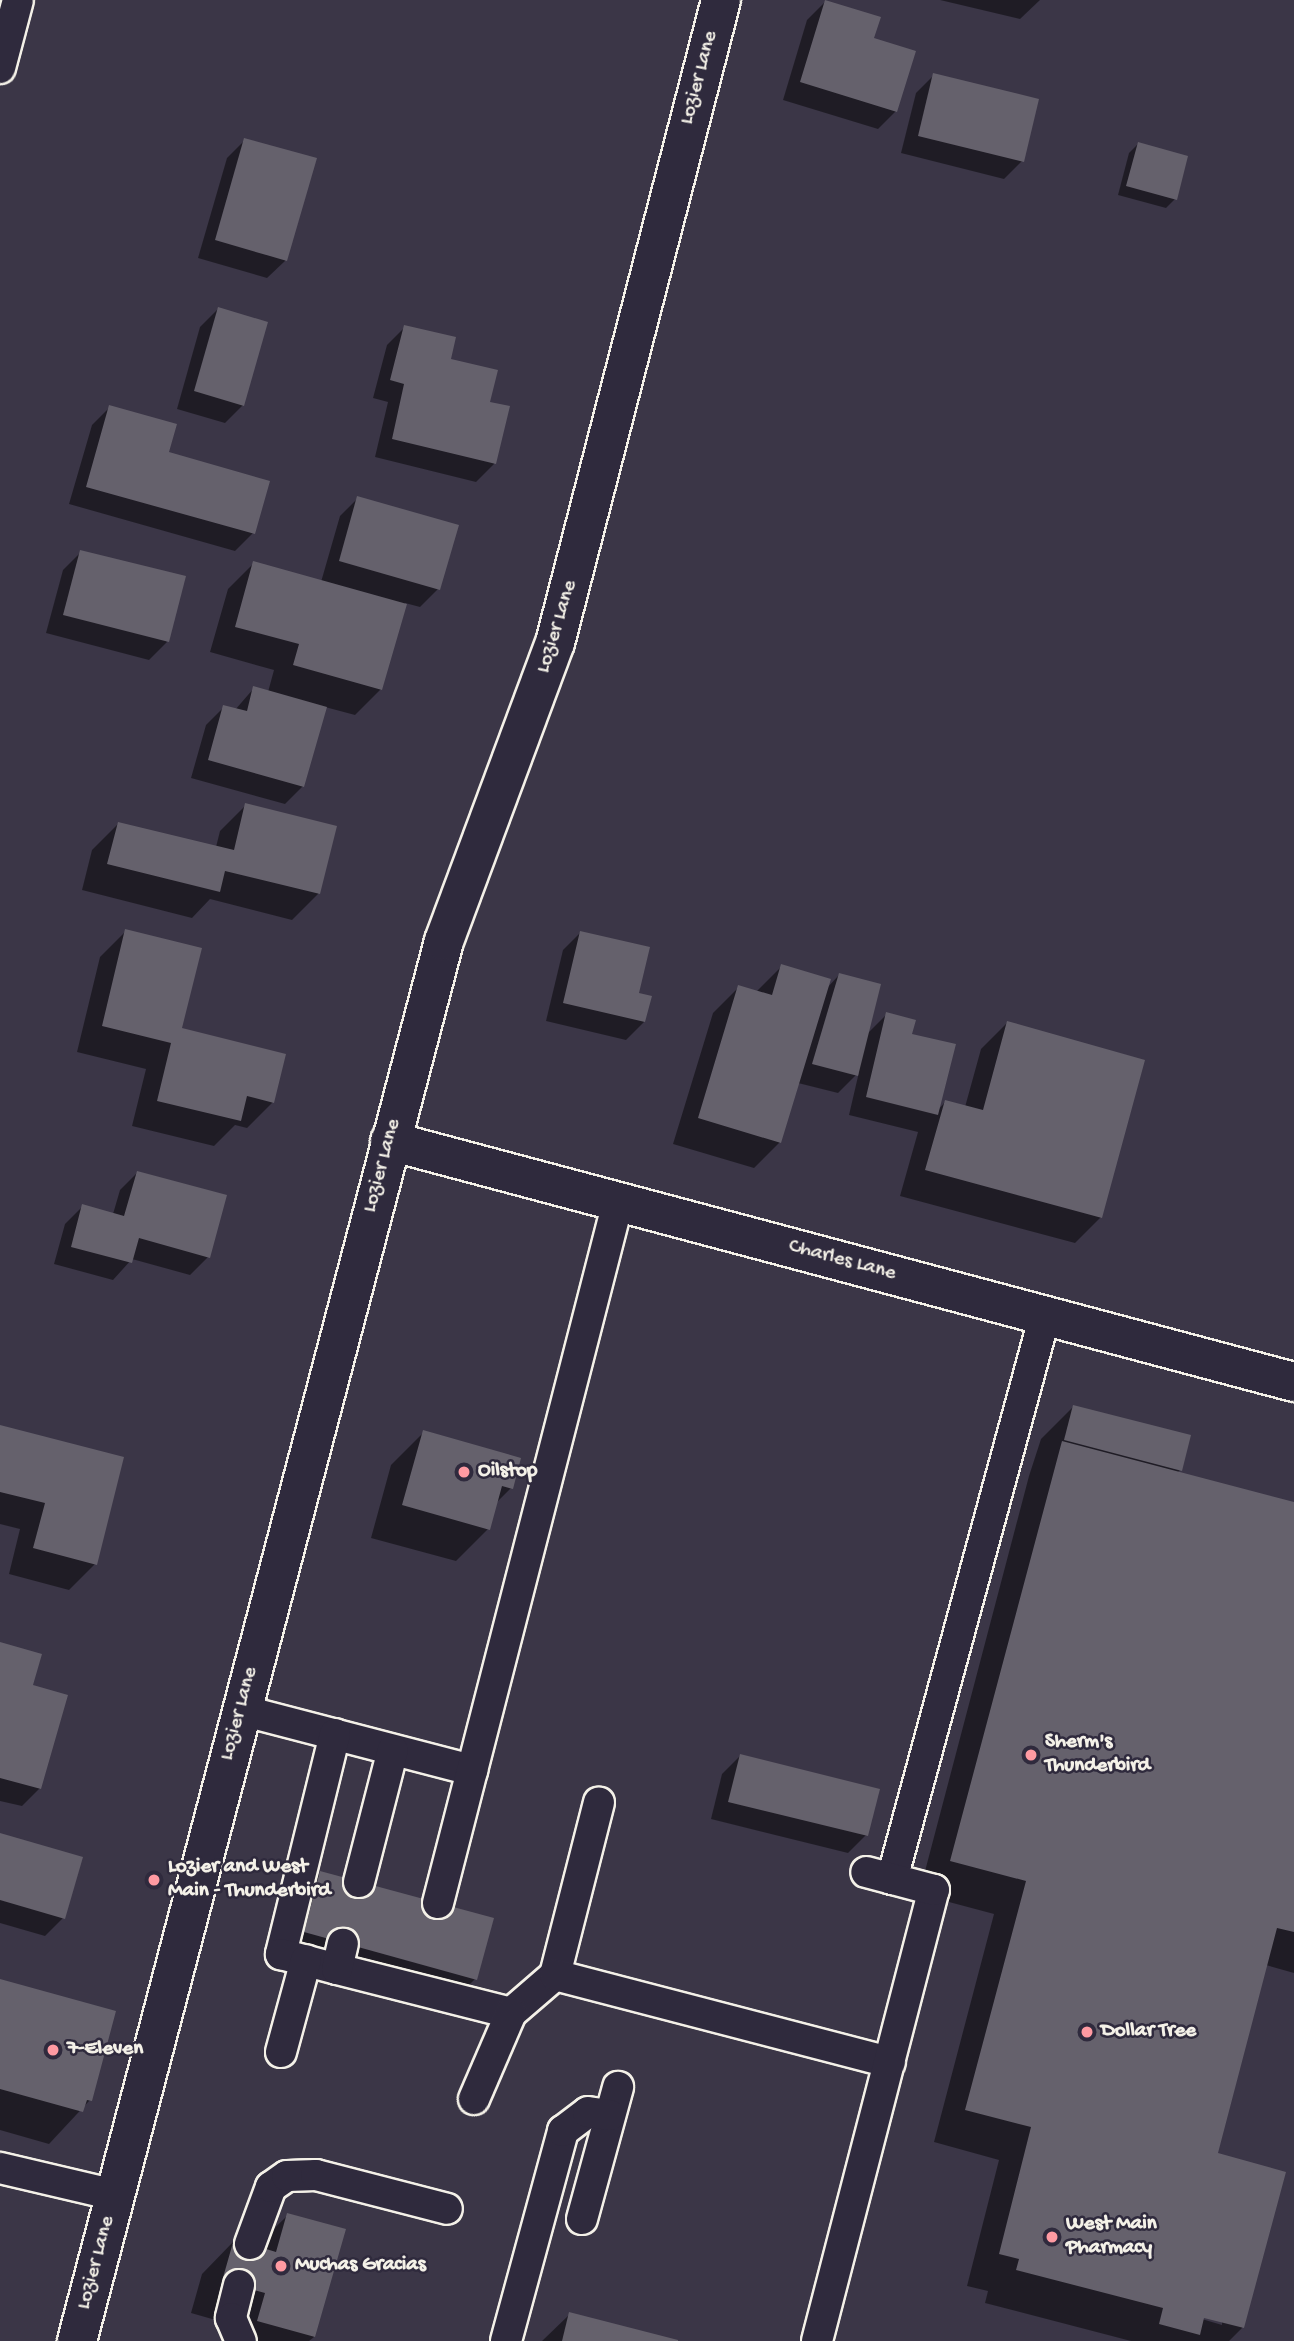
<!DOCTYPE html>
<html>
<head>
<meta charset="utf-8">
<style>
	body { margin:0 }
	#map { position:relative; width:1294px; height:2341px; overflow:hidden; background:#3b3647; font-family:"Gochi Hand",sans-serif }
	div>[style] { position:absolute }
	.shadow>* { inset:0; background:#0007 }
	.building>* { inset:0; background:#65616c }
	.roads { filter:drop-shadow(2px 0 #f4f1e8) drop-shadow(-2px 0 #f4f1e8) drop-shadow(0 2px #f4f1e8) drop-shadow(0 -2px #f4f1e8) }
	.service>* { height:30px; margin:-15px; padding:0 15px; transform-origin:15px; border-radius:15px; background:#2f2a3d }
	.minor>* { height:38px; margin:-19px; padding:0 19px; transform-origin:19px; border-radius:19px; background:#2f2a3d }
	.secondary>* { height:38px; margin:-19px; padding:0 19px; transform-origin:19px; border-radius:19px; background:#2f2a3d }
	.dots>* { width:19px; height:19px; translate:-50% -50%; box-sizing:border-box; border:4px solid #2f2a3d; border-radius:50% }
	span { translate:-50% -50%; white-space:nowrap; text-align:center; line-height:1.15; -webkit-text-stroke:5px #2f2a3d; paint-order:stroke }
	.street-label { font-size:21px; color:#f4f1e8 }
	.poi-label { font-size:21px; color:#f4f1e8; font-weight:700 }
	.left { translate:0 -50%; text-align:left }
</style>
</head>
<body>
<div id="map">
	<div class="shadow">
		<div style="clip-path:polygon(940px 0,1040px 0,1020px 19px)"></div>
		<div style="clip-path:polygon(825px 2px,872px 39px,896px 111px,878px 129px,783px 100px,807px 20px)"></div>
		<div style="clip-path:polygon(934px 75px,1022px 161px,1004px 179px,901px 153px,916px 93px)"></div>
		<div style="clip-path:polygon(245px 140px,314px 159px,285px 261px,267px 278px,198px 258px,227px 158px)"></div>
		<div style="clip-path:polygon(1138px 144px,1175px 199px,1166px 208px,1118px 195px,1129px 153px)"></div>
		<div style="clip-path:polygon(218px 309px,243px 405px,225px 423px,177px 409px,200px 327px)"></div>
		<div style="clip-path:polygon(405px 327px,448px 361px,488px 403px,494px 464px,476px 482px,375px 457px,388px 402px,373px 398px,387px 345px)"></div>
		<div style="clip-path:polygon(110px 407px,167px 453px,267px 482px,253px 533px,235px 551px,69px 504px,92px 425px)"></div>
		<div style="clip-path:polygon(358px 498px,438px 589px,420px 607px,405px 603px,381px 689px,355px 715px,325px 707px,303px 786px,285px 804px,191px 778px,206px 725px,224px 707px,235px 710px,254px 688px,268px 692px,274px 670px,210px 652px,228px 589px,254px 563px,321px 582px,340px 516px)"></div>
		<div style="clip-path:polygon(81px 552px,167px 642px,149px 660px,46px 633px,63px 570px)"></div>
		<div style="clip-path:polygon(246px 805px,335px 827px,318px 894px,292px 920px,210px 899px,192px 918px,82px 890px,92px 850px,118px 824px,216px 847px,220px 831px)"></div>
		<div style="clip-path:polygon(126px 931px,180px 1030px,273px 1102px,247px 1128px,235px 1125px,214px 1146px,132px 1126px,146px 1069px,77px 1052px,100px 957px)"></div>
		<div style="clip-path:polygon(581px 932px,637px 995px,644px 1022px,626px 1040px,546px 1021px,563px 950px)"></div>
		<div style="clip-path:polygon(782px 966px,826px 989px,839px 975px,867px 1034px,887px 1014px,910px 1035px,938px 1110px,945px 1102px,965px 1107px,981px 1049px,1007px 1023px,1101px 1217px,1075px 1243px,900px 1196px,918px 1132px,849px 1115px,859px 1072px,838px 1093px,798px 1083px,780px 1142px,754px 1168px,673px 1144px,713px 1013px,739px 987px,756px 992px)"></div>
		<div style="clip-path:polygon(138px 1172px,208px 1257px,190px 1275px,132px 1259px,113px 1280px,54px 1264px,65px 1224px,83px 1206px,113px 1214px,120px 1190px)"></div>
		<div style="clip-path:polygon(evenodd,1074px 1406px,1180px 1470px,1177px 1473px,1294px 1504px,1294px 1973px,1266px 1965px,1215px 2155px,1284px 2173px,1242px 2328px,1229px 2341px,1131px 2341px,985px 2303px,988px 2291px,967px 2286px,999px 2160px,934px 2142px,994px 1914px,919px 1894px,1029px 1476px,1041px 1439px,1074px 1406px,1196px 2314px,1222px 2321px,1222px 2325px,1195px 2317px,1196px 2314px)"></div>
		<div style="clip-path:polygon(0 1427px,95px 1564px,69px 1590px,9px 1574px,20px 1529px,0 1524px)"></div>
		<div style="clip-path:polygon(424px 1432px,511px 1488px,495px 1504px,488px 1529px,456px 1561px,371px 1538px,391px 1465px)"></div>
		<div style="clip-path:polygon(0 1644px,31px 1687px,40px 1788px,22px 1806px,0 1801px)"></div>
		<div style="clip-path:polygon(740px 1756px,866px 1835px,848px 1853px,711px 1819px,722px 1774px)"></div>
		<div style="clip-path:polygon(0 1835px,63px 1918px,45px 1936px,0 1923px)"></div>
		<div style="clip-path:polygon(321px 1873px,475px 1979px,443px 2011px,272px 1965px,288px 1906px)"></div>
		<div style="clip-path:polygon(0 1981px,90px 2100px,49px 2144px,0 2130px)"></div>
		<div style="clip-path:polygon(288px 2215px,314px 2337px,309px 2341px,229px 2341px,233px 2325px,191px 2313px,202px 2274px,234px 2241px,255px 2247px)"></div>
		<div style="clip-path:polygon(570px 2314px,674px 2341px,542px 2341px)"></div>
	</div>
	<div class="building">
		<div style="clip-path:polygon(825px 0,881px 17px,874px 38px,916px 51px,897px 112px,800px 82px)"></div>
		<div style="clip-path:polygon(933px 73px,1039px 99px,1024px 162px,918px 136px)"></div>
		<div style="clip-path:polygon(244px 138px,317px 158px,287px 261px,215px 240px)"></div>
		<div style="clip-path:polygon(1138px 142px,1188px 156px,1177px 200px,1126px 186px)"></div>
		<div style="clip-path:polygon(218px 307px,268px 322px,244px 406px,194px 391px)"></div>
		<div style="clip-path:polygon(404px 325px,456px 337px,451px 359px,498px 370px,490px 402px,510px 406px,496px 464px,392px 439px,404px 384px,390px 380px)"></div>
		<div style="clip-path:polygon(109px 405px,177px 424px,169px 452px,270px 481px,255px 534px,86px 487px)"></div>
		<div style="clip-path:polygon(357px 496px,459px 525px,440px 590px,339px 561px)"></div>
		<div style="clip-path:polygon(80px 550px,186px 576px,169px 642px,63px 615px)"></div>
		<div style="clip-path:polygon(253px 561px,407px 604px,382px 690px,293px 665px,299px 644px,235px 627px)"></div>
		<div style="clip-path:polygon(253px 686px,327px 707px,304px 787px,208px 760px,223px 705px,247px 711px)"></div>
		<div style="clip-path:polygon(245px 803px,337px 826px,320px 894px,225px 871px,220px 892px,107px 864px,118px 822px,234px 850px)"></div>
		<div style="clip-path:polygon(125px 929px,202px 948px,182px 1028px,286px 1054px,274px 1103px,247px 1096px,241px 1121px,157px 1101px,171px 1043px,102px 1026px)"></div>
		<div style="clip-path:polygon(580px 931px,650px 947px,639px 993px,652px 996px,645px 1022px,563px 1003px)"></div>
		<div style="clip-path:polygon(781px 964px,831px 979px,781px 1143px,698px 1118px,738px 985px,772px 995px)"></div>
		<div style="clip-path:polygon(839px 973px,881px 984px,858px 1076px,812px 1064px)"></div>
		<div style="clip-path:polygon(886px 1012px,916px 1020px,912px 1034px,956px 1044px,938px 1115px,866px 1097px)"></div>
		<div style="clip-path:polygon(1007px 1021px,1145px 1060px,1102px 1218px,925px 1170px,945px 1100px,983px 1110px)"></div>
		<div style="clip-path:polygon(137px 1171px,227px 1195px,210px 1258px,139px 1238px,132px 1263px,71px 1247px,82px 1204px,124px 1216px)"></div>
		<div style="clip-path:polygon(1073px 1405px,1191px 1435px,1182px 1471px,1064px 1440px)"></div>
		<div style="clip-path:polygon(0 1425px,124px 1457px,97px 1565px,33px 1548px,45px 1503px,0 1492px)"></div>
		<div style="clip-path:polygon(423px 1430px,521px 1458px,513px 1489px,502px 1486px,490px 1530px,402px 1505px)"></div>
		<div style="clip-path:polygon(1062px 1441px,1294px 1502px,1294px 1932px,1277px 1928px,1218px 2153px,1286px 2172px,1244px 2328px,1204px 2318px,1200px 2335px,1159px 2324px,1163px 2308px,1016px 2270px,1019px 2259px,999px 2254px,1031px 2127px,965px 2110px,1026px 1881px,950px 1861px)"></div>
		<div style="clip-path:polygon(0 1642px,42px 1654px,33px 1685px,68px 1695px,41px 1789px,0 1778px)"></div>
		<div style="clip-path:polygon(740px 1754px,880px 1789px,868px 1836px,728px 1802px)"></div>
		<div style="clip-path:polygon(0 1833px,83px 1857px,65px 1919px,0 1900px)"></div>
		<div style="clip-path:polygon(320px 1871px,494px 1918px,477px 1980px,304px 1932px)"></div>
		<div style="clip-path:polygon(0 1979px,116px 2011px,92px 2101px,87px 2100px,83px 2112px,0 2089px)"></div>
		<div style="clip-path:polygon(287px 2213px,346px 2229px,315px 2337px,257px 2321px,265px 2293px,222px 2281px,234px 2239px,276px 2252px)"></div>
		<div style="clip-path:polygon(569px 2312px,678px 2340px,678px 2341px,562px 2341px)"></div>
	</div>
	<div class="roads">
		<div class="service">
			<div style="left:0;top:68px;width:70px;rotate:-75.2deg"></div>
			<div style="left:241px;top:1710px;width:239px;rotate:14.6deg"></div>
			<div style="left:335px;top:1734px;width:227px;rotate:103.8deg"></div>
			<div style="left:281px;top:1954px;width:58px;rotate:15deg"></div>
			<div style="left:337px;top:1969px;width:179px;rotate:14.2deg"></div>
			<div style="left:511px;top:2013px;width:58px;rotate:-40.8deg"></div>
			<div style="left:555px;top:1975px;width:178px;rotate:-75.7deg"></div>
			<div style="left:892px;top:1879px;width:584px;rotate:-74.82deg"></div>
			<div style="left:359px;top:1882px;width:136px;rotate:-75.6deg"></div>
			<div style="left:438px;top:1903px;width:724px;rotate:-75.6deg"></div>
			<div style="left:337px;top:1969px;width:26px;rotate:-77deg"></div>
			<div style="left:555px;top:1975px;width:346px;rotate:14.6deg"></div>
			<div style="left:281px;top:2052px;width:95px;rotate:-74.8deg"></div>
			<div style="left:474px;top:2099px;width:94px;rotate:-66.7deg"></div>
			<div style="left:0;top:2168px;width:118px;rotate:13.2deg"></div>
			<div style="left:582px;top:2219px;width:137px;rotate:-74.7deg"></div>
			<div style="left:250px;top:2244px;width:61px;rotate:-69.8deg"></div>
			<div style="left:271px;top:2187px;width:19px;rotate:-35deg"></div>
			<div style="left:287px;top:2176px;width:29px;rotate:-2deg"></div>
			<div style="left:316px;top:2175px;width:135px;rotate:14.5deg"></div>
			<div style="left:239px;top:2285px;width:34px;rotate:104deg"></div>
			<div style="left:231px;top:2318px;width:25px;rotate:67deg"></div>
			<div style="left:506px;top:2341px;width:218px;rotate:-74.8deg"></div>
			<div style="left:563px;top:2131px;width:31px;rotate:-37deg"></div>
			<div style="left:588px;top:2112px;width:22px;rotate:8deg"></div>
			<div style="left:817px;top:2341px;width:466px;rotate:-75.5deg"></div>
			<div style="left:934px;top:1890px;width:70px;rotate:-165.2deg"></div>
		</div>
		<div class="minor">
			<div style="left:390px;top:1141px;width:936px;rotate:14.93deg"></div>
		</div>
		<div class="secondary">
			<div style="left:77px;top:2341px;width:1447px;rotate:-75.31deg"></div>
			<div style="left:444px;top:941px;width:318px;rotate:-69.6deg"></div>
			<div style="left:555px;top:643px;width:664px;rotate:-75.52deg"></div>
		</div>
	</div>
	<div class="dots">
		<div style="left:464px;top:1472px;background:#ff9aa2"></div>
		<div style="left:1031px;top:1755px;background:#ff9aa2"></div>
		<div style="left:154px;top:1880px;background:#ff9aa2"></div>
		<div style="left:1087px;top:2032px;background:#ff9aa2"></div>
		<div style="left:53px;top:2050px;background:#ff9aa2"></div>
		<div style="left:1052px;top:2237px;background:#ff9aa2"></div>
		<div style="left:281px;top:2266px;background:#ff9aa2"></div>
	</div>
	<div class="street-label">
		<span style="left:700px;top:78px;rotate:-75deg">Lozier Lane</span>
		<span style="left:558px;top:627px;rotate:-73deg">Lozier Lane</span>
		<span style="left:383px;top:1166px;rotate:-75deg">Lozier Lane</span>
		<span style="left:842px;top:1261px;rotate:15deg">Charles Lane</span>
		<span style="left:240px;top:1714px;rotate:-75deg">Lozier Lane</span>
		<span style="left:97px;top:2263px;rotate:-75deg">Lozier Lane</span>
	</div>
	<div class="poi-label">
		<span class="left" style="left:478px;top:1472px">Oilstop</span>
		<span class="left" style="left:1045px;top:1755px">Sherm's<br>Thunderbird</span>
		<span class="left" style="left:168px;top:1880px">Lozier and West<br>Main - Thunderbird</span>
		<span class="left" style="left:1101px;top:2032px">Dollar Tree</span>
		<span class="left" style="left:67px;top:2050px">7-Eleven</span>
		<span class="left" style="left:1066px;top:2237px">West Main<br>Pharmacy</span>
		<span class="left" style="left:295px;top:2266px">Muchas Gracias</span>
	</div>
</div>
</body>
</html>
